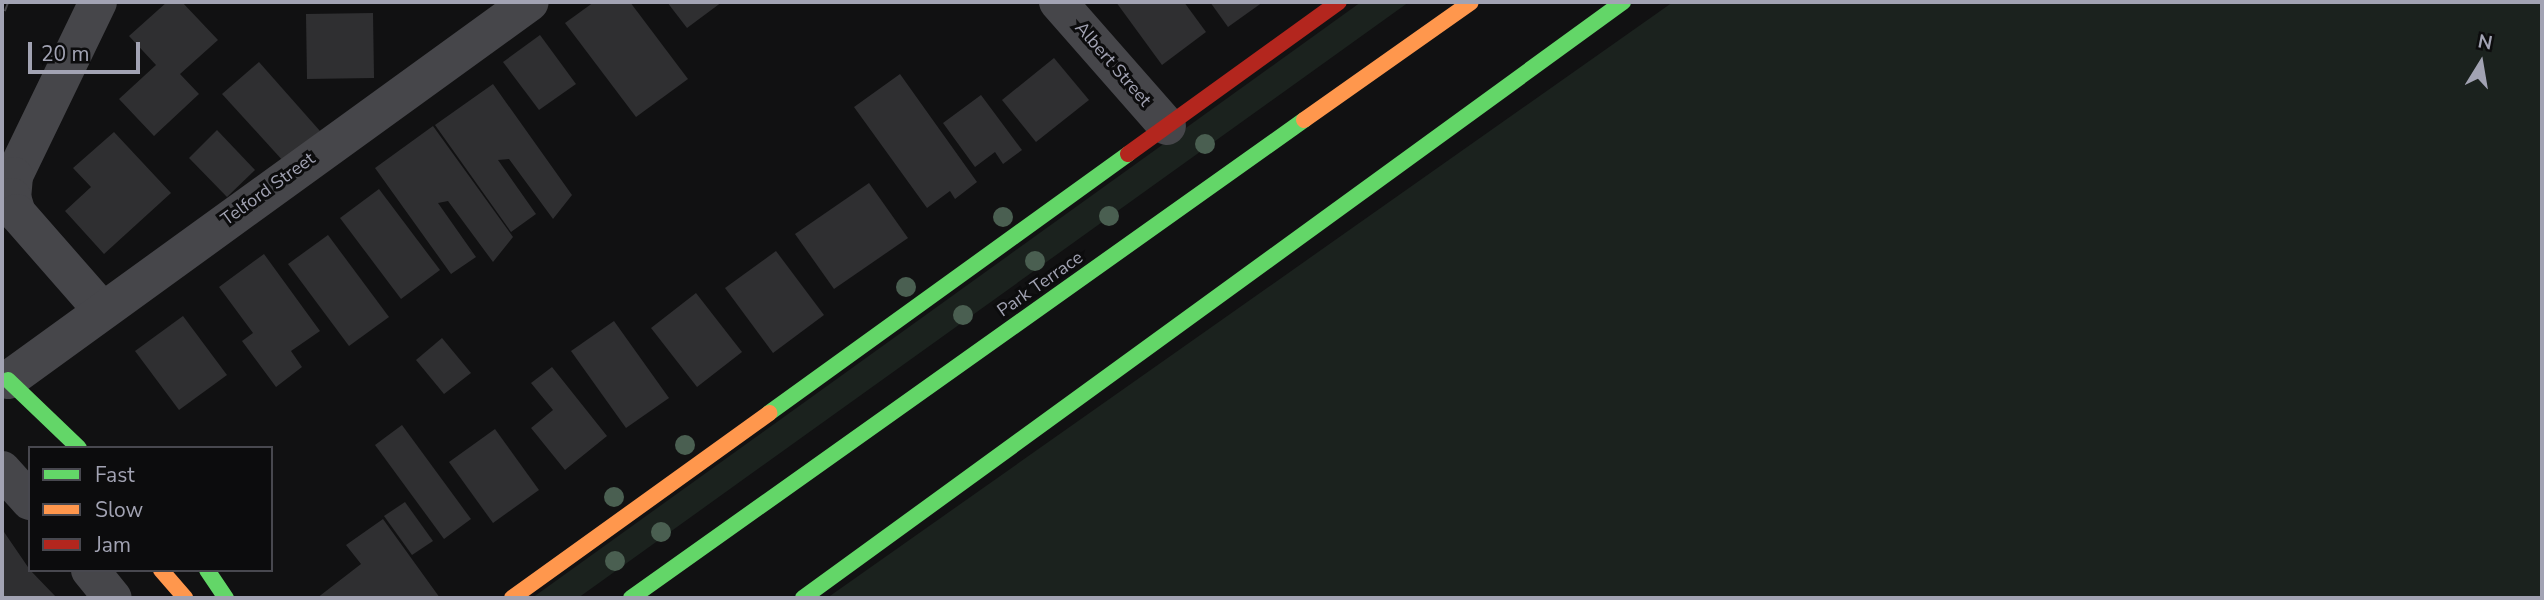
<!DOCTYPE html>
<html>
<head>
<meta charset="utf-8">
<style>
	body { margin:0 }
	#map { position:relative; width:2544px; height:600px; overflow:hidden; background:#111112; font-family:"Nunito Sans",sans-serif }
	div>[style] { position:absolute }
	.green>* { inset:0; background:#1b221e }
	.building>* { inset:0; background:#2f2f31 }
	.street>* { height:38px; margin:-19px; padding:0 19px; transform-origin:19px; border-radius:19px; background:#46464a }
	.fast>* { height:16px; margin:-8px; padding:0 8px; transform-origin:8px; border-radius:8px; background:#63d668 }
	.slow>* { height:16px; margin:-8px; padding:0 8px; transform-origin:8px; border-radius:8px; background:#ff974d }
	.jam>* { height:16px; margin:-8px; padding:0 8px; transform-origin:8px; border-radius:8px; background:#b3261e }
	.rail>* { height:8px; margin-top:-4px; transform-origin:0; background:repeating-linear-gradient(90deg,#0c0c0d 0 16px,#47474b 0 32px); box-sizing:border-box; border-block:2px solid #47474b }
	.trees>* { width:20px; height:20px; margin:-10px; border-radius:50%; background:#4a5f51 }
	span { translate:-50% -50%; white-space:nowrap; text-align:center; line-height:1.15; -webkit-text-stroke:6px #0c0c0d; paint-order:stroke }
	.street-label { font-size:18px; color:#a2a3b3 }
	.frame { position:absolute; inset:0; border:4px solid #a2a3b3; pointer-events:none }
	.legend { position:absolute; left:28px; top:446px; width:245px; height:126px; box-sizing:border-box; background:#0c0c0d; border:2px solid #48484f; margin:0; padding:9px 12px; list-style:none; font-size:21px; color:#a2a3b3 }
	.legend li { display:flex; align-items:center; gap:14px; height:35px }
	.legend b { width:35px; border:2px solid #48484f }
	.north { position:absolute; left:2446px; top:28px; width:70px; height:70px; -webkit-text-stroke:5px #0c0c0d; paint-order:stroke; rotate:11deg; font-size:19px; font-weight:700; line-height:28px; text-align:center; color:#a2a3b3 }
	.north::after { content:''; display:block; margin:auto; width:24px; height:32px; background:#a2a3b3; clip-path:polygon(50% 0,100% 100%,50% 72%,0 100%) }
	.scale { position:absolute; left:28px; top:42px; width:112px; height:32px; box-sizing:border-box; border:4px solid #a2a3b3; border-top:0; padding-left:9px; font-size:21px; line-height:24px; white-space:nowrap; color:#a2a3b3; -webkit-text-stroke:5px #0c0c0d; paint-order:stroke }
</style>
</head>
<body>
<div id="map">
	<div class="green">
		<div style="clip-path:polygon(1361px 2px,1409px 2px,578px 598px,532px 598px)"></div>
		<div style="clip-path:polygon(1673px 2px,2542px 2px,2542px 598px,827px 598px)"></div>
	</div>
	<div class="building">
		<div style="clip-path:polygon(167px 2px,182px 2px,218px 40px,180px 74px,199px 94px,154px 136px,119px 99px,156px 65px,129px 36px)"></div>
		<div style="clip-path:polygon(594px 2px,630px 2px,688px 79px,636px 117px,565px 23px)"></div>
		<div style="clip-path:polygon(667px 2px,722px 2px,687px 28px)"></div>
		<div style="clip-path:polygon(1116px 2px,1184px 2px,1206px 32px,1162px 65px)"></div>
		<div style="clip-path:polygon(1210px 2px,1263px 2px,1228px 27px)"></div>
		<div style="clip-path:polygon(373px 13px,374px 78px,307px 79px,306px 14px)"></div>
		<div style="clip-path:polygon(540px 35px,576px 84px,539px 110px,503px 62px)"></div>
		<div style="clip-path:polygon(1054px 58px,1089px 100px,1036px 142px,1002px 100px)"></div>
		<div style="clip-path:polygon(259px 62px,320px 131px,284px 162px,222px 94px)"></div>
		<div style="clip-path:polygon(900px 74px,977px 182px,955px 199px,950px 191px,927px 208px,854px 107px)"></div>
		<div style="clip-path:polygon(493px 84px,572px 195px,553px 219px,509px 159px,498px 160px,536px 214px,511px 232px,435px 125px)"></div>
		<div style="clip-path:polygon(981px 95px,1022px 150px,1003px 164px,995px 152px,975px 167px,943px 123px)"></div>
		<div style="clip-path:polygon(433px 126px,513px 237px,493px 262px,448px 201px,438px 203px,476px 257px,451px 274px,375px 168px)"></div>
		<div style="clip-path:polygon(217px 130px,255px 170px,227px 197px,189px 158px)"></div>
		<div style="clip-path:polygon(114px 132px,171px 193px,104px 254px,65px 211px,91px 187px,73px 168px)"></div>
		<div style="clip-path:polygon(869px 183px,908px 238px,834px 289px,795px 234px)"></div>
		<div style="clip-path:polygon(379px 189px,440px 270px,401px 299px,340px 218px)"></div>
		<div style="clip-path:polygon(328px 235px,389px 317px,349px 346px,288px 264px)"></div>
		<div style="clip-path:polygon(776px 251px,824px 315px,773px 353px,725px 288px)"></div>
		<div style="clip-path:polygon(264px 254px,320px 331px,291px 351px,302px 367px,276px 387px,242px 341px,253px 333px,219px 287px)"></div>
		<div style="clip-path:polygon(696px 293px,742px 352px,697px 387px,651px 328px)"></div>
		<div style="clip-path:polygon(183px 316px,227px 375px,179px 410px,135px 351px)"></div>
		<div style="clip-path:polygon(614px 321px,669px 398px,626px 428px,571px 351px)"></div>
		<div style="clip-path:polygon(442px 338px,471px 373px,444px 394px,416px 360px)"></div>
		<div style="clip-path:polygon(552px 367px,607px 436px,565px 470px,531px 428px,553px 410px,531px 383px)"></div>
		<div style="clip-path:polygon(402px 425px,471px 519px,444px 539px,375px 445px)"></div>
		<div style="clip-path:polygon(495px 429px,539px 490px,493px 523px,449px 462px)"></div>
		<div style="clip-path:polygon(405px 502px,433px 541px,412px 555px,384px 516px)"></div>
		<div style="clip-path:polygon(383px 519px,440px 598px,317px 598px,361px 564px,346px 545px)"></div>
		<div style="clip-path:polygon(2px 529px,30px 570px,57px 598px,2px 598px)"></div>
	</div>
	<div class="street">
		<div style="left:98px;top:2px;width:193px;rotate:115.8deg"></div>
		<div style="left:14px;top:176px;width:21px;rotate:95deg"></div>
		<div style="left:12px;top:197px;width:17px;rotate:73deg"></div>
		<div style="left:17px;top:213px;width:128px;rotate:48.8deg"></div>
		<div style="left:1058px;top:2px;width:165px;rotate:48.7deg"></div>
		<div style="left:8px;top:380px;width:644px;rotate:-35.91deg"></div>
		<div style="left:2px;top:470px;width:42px;rotate:47.9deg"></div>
		<div style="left:90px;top:570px;width:36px;rotate:51deg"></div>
	</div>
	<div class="fast">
		<div style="left:8px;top:380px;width:98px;rotate:43.8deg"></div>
		<div style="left:769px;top:413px;width:443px;rotate:-35.8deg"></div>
		<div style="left:207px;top:570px;width:34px;rotate:56deg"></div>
		<div style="left:631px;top:598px;width:825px;rotate:-35.38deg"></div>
		<div style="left:803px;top:598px;width:1014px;rotate:-36.01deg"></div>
	</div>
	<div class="slow">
		<div style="left:1304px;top:120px;width:204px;rotate:-35.2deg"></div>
		<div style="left:161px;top:570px;width:37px;rotate:49deg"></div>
		<div style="left:512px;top:598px;width:317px;rotate:-35.7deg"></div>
	</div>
	<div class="jam">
		<div style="left:1128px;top:154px;width:260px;rotate:-35.8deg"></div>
	</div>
	<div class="rail">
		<div style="left:2px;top:10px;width:9px;rotate:-69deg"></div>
	</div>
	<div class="trees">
		<div style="left:1205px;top:144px"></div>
		<div style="left:1109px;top:216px"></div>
		<div style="left:1003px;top:217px"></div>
		<div style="left:1035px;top:261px"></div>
		<div style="left:906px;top:287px"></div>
		<div style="left:963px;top:315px"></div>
		<div style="left:685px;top:445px"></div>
		<div style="left:614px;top:497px"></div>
		<div style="left:661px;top:532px"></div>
		<div style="left:615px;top:561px"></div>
	</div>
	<div class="street-label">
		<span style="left:1113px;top:64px;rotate:49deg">Albert Street</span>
		<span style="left:268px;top:189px;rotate:-36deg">Telford Street</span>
		<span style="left:1040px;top:284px;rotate:-35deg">Park Terrace</span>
	</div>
	<div class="frame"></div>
	<ul class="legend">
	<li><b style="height:9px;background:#63d668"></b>Fast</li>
	<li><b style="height:9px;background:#ff974d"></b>Slow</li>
	<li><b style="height:9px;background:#b3261e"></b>Jam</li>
	</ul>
	<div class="north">N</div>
	<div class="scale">20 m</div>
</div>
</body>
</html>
